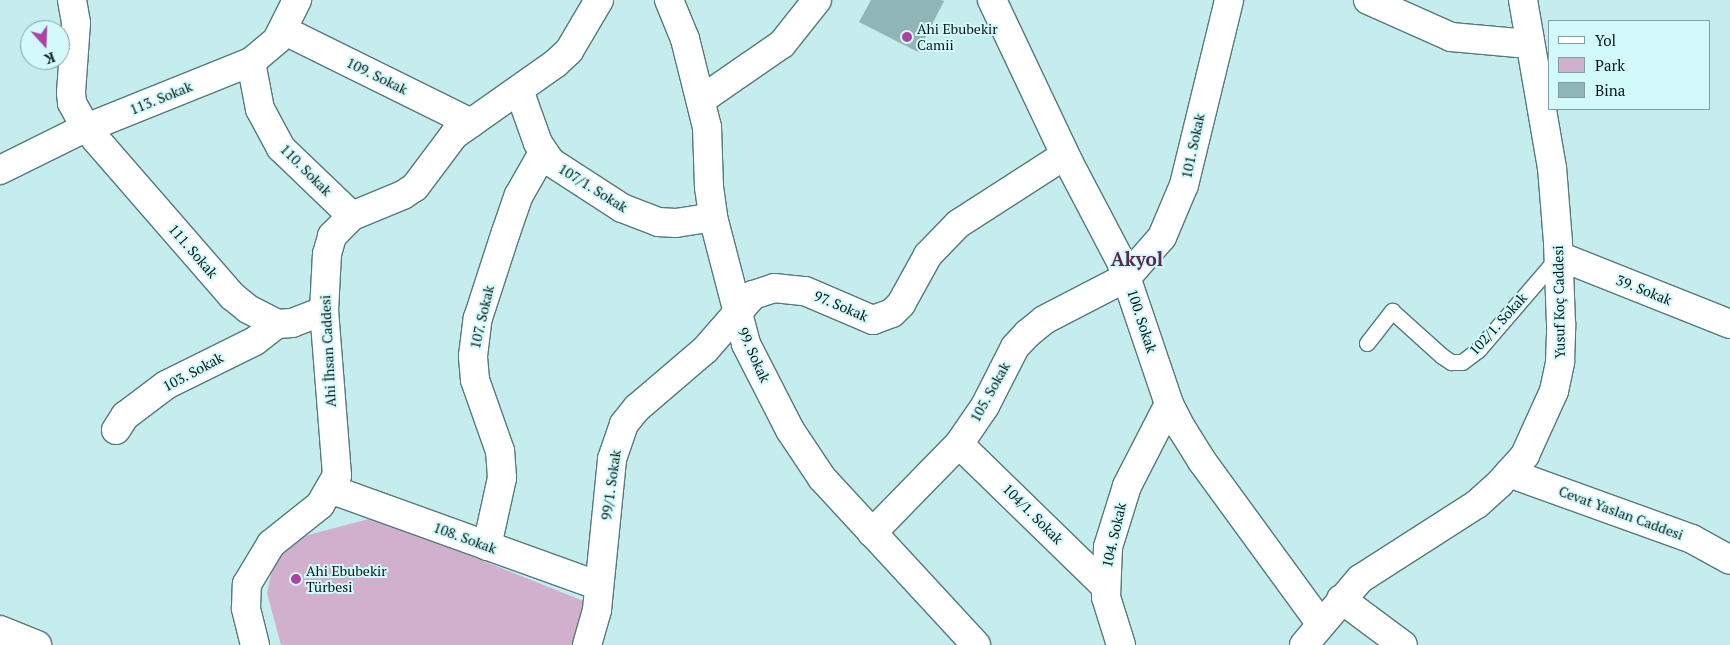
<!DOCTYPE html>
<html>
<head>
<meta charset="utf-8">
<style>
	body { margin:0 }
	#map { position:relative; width:1730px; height:645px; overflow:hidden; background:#c6eded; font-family:"PT Serif",serif }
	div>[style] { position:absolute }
	.green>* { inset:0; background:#d1b0ce }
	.building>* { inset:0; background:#8fb5b6 }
	.roads { filter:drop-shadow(1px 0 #557a7a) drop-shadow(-1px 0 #557a7a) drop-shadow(0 1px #557a7a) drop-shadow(0 -1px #557a7a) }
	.service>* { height:15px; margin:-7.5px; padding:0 7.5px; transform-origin:7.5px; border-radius:7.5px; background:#fff }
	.minor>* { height:28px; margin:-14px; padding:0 14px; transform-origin:14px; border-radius:14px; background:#fff }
	.tertiary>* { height:28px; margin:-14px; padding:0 14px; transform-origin:14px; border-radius:14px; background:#fff }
	.dots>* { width:14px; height:14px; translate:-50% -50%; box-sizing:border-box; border:2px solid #d3fafb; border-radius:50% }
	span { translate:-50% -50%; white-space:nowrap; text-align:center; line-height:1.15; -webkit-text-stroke:4px #d3fafb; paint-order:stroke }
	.poi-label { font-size:14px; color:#071616 }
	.left { translate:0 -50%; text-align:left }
	.street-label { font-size:14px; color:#071616 }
	.district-label { font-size:19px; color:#5a2757; font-weight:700 }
	.legend { position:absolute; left:1548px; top:20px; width:162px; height:90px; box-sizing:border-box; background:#d3fafb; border:1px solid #819f9f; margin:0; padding:6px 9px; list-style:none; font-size:15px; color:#071616 }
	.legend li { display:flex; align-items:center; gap:10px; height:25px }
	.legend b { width:25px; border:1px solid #819f9f }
	.north { position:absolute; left:20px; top:20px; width:50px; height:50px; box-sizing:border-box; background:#d3fafb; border:1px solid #819f9f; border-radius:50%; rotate:160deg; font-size:14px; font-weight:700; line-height:20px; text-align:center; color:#071616 }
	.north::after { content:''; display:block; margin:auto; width:18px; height:22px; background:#ab43a6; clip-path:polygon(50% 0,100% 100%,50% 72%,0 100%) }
</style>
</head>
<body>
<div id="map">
	<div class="green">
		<div style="clip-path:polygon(369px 519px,389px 523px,591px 604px,577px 645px,281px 645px,267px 593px,272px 570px,285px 550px,308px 535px)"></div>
	</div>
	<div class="building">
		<div style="clip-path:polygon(871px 0,941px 0,944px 1px,918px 52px,859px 22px)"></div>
	</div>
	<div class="roads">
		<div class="service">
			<div style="left:1367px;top:343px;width:41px;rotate:-52deg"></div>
			<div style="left:1392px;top:311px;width:67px;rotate:42deg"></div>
			<div style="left:1442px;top:356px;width:11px;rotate:34deg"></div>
			<div style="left:1451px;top:362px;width:11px"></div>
			<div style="left:1462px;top:362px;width:20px;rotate:-37deg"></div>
			<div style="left:1478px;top:350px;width:123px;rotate:-49.3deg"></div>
		</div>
		<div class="minor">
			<div style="left:72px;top:0;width:23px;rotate:80deg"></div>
			<div style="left:76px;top:23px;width:70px;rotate:94.1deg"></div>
			<div style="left:71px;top:93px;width:10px;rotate:84deg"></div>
			<div style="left:72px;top:103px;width:29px;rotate:61deg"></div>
			<div style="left:86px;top:128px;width:223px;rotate:49deg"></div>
			<div style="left:232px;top:296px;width:21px;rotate:39deg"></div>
			<div style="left:248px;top:309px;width:33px;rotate:27deg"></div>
			<div style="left:277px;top:324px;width:15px;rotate:-4deg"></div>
			<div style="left:292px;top:323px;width:34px;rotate:-21deg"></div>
			<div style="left:669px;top:0;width:42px;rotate:67.7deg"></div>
			<div style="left:685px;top:39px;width:91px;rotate:76deg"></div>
			<div style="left:707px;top:127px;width:60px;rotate:88.1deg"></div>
			<div style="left:709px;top:187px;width:30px;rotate:82deg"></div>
			<div style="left:713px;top:217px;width:131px;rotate:75.4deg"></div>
			<div style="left:746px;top:344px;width:97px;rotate:62.9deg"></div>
			<div style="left:790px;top:430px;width:58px;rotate:56.3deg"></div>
			<div style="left:822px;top:478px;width:227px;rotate:47.3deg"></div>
			<div style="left:992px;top:0;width:178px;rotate:64.7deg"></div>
			<div style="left:1068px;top:161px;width:114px;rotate:62.3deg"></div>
			<div style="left:1121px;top:262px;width:150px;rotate:71.3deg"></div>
			<div style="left:1169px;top:404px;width:28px;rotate:63deg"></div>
			<div style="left:1182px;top:429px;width:38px;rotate:58deg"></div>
			<div style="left:1202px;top:461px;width:202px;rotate:53.9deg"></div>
			<div style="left:1368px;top:0;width:91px;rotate:24deg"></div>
			<div style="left:1451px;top:37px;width:78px;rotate:5.1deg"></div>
			<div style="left:283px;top:30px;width:210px;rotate:26.3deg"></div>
			<div style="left:251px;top:62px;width:48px;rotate:79.2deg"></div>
			<div style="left:260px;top:109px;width:44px;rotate:61.7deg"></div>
			<div style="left:281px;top:148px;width:98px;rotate:43.8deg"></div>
			<div style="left:519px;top:90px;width:56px;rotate:70.3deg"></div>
			<div style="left:538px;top:143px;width:23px;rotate:56deg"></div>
			<div style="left:551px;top:162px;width:85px;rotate:32.9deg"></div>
			<div style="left:622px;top:208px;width:39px;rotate:21deg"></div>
			<div style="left:658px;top:222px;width:18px;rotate:3deg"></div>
			<div style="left:676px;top:223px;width:37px;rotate:-9deg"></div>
			<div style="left:701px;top:100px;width:98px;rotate:-34.7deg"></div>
			<div style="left:782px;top:44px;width:56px;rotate:-51.5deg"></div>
			<div style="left:0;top:170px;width:88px;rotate:-26.3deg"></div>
			<div style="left:79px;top:131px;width:185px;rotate:-21.9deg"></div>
			<div style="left:251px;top:62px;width:34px;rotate:-40deg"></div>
			<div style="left:277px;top:40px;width:45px;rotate:-63.4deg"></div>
			<div style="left:1559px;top:256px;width:184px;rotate:21.7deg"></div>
			<div style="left:116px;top:430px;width:17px;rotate:-57deg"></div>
			<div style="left:125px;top:416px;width:51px;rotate:-37.1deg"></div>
			<div style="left:166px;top:385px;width:99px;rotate:-26.3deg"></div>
			<div style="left:255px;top:341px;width:28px;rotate:-38deg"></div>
			<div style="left:959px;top:444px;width:205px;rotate:44.2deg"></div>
			<div style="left:1509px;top:473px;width:195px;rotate:19.8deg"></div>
			<div style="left:1692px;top:539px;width:43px;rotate:28.9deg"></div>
			<div style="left:330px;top:489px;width:286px;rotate:19.8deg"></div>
			<div style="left:872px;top:533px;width:124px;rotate:-45.7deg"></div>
			<div style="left:959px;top:444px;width:46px;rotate:-55.6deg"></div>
			<div style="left:985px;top:406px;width:66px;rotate:-63deg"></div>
			<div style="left:1015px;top:347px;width:18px;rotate:-47deg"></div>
			<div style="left:1027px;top:334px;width:22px;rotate:-39deg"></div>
			<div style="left:1044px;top:320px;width:93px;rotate:-27.4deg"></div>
			<div style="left:1127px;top:277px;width:53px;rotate:-48.8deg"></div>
			<div style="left:1162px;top:237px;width:56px;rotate:-67.1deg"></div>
			<div style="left:1184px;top:185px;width:190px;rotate:-76.3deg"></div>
			<div style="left:487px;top:546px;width:70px;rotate:-77.6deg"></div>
			<div style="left:502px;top:478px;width:27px;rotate:-94deg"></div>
			<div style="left:500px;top:451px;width:75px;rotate:-109.4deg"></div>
			<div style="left:475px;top:380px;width:24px;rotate:-95deg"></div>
			<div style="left:473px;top:356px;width:38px;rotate:-83deg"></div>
			<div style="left:478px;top:318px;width:90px;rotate:-72deg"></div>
			<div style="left:506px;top:232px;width:39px;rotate:-71deg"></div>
			<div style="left:519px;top:195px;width:48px;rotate:-60.3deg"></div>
			<div style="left:1341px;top:599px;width:77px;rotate:36.6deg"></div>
			<div style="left:0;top:630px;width:40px;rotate:22deg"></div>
			<div style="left:255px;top:645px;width:38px;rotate:-104deg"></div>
			<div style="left:246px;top:608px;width:24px;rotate:-88deg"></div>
			<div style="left:247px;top:584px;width:47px;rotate:-59deg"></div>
			<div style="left:271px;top:544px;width:63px;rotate:-38.5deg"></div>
			<div style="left:320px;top:505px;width:34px;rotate:-60deg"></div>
			<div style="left:337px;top:475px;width:165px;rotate:-94.5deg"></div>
			<div style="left:324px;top:311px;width:57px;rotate:-87deg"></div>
			<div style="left:327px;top:254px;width:19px;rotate:-74deg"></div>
			<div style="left:332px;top:236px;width:28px;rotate:-45deg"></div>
			<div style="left:352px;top:216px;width:55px;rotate:-22.4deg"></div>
			<div style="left:403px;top:195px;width:14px;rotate:-34deg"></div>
			<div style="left:415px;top:187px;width:65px;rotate:-53.1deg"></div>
			<div style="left:454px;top:135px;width:125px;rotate:-35.2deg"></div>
			<div style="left:556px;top:63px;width:18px;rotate:-43deg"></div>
			<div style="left:569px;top:51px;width:59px;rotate:-59.5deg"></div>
			<div style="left:587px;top:645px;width:36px;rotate:-74deg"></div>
			<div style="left:597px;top:610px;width:152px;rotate:-84.3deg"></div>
			<div style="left:612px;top:459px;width:37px;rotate:-71deg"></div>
			<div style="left:624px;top:424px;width:21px;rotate:-51deg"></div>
			<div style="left:637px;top:408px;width:89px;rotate:-40.5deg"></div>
			<div style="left:705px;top:350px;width:73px;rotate:-48.9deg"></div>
			<div style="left:753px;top:295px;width:22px;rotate:-18deg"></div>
			<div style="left:774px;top:288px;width:31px;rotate:6deg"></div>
			<div style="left:805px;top:291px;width:74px;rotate:23.1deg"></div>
			<div style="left:873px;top:320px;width:20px;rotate:-20deg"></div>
			<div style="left:892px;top:313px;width:13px;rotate:-45deg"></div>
			<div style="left:901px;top:304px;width:56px;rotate:-61.1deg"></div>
			<div style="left:928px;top:255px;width:43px;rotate:-45.9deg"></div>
			<div style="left:958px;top:224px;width:127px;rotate:-32.8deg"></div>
			<div style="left:1121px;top:645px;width:50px;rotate:-107.4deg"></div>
			<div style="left:1106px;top:597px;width:50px;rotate:-87.7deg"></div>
			<div style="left:1108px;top:547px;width:64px;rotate:-72.7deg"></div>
			<div style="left:1127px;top:486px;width:92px;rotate:-62.9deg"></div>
		</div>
		<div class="tertiary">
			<div style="left:1304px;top:645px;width:87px;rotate:-49.7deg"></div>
			<div style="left:1360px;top:579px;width:139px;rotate:-32.7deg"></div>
			<div style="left:1477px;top:504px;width:31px;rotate:-42deg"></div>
			<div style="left:1500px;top:483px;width:38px;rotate:-48deg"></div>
			<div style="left:1525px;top:455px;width:70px;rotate:-65.6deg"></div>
			<div style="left:1554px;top:391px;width:30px;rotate:-78deg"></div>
			<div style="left:1560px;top:362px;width:38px;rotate:-88deg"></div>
			<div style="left:1561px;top:324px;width:82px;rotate:-92.1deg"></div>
			<div style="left:1558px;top:242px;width:74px;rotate:-94.6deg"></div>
			<div style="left:1552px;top:168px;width:170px;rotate:-99.8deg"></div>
		</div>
	</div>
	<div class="dots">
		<div style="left:907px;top:37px;background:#ab43a6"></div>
		<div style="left:296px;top:579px;background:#ab43a6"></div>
	</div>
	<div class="poi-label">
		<span class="left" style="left:917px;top:37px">Ahi Ebubekir<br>Camii</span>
		<span class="left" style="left:306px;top:579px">Ahi Ebubekir<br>Türbesi</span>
	</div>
	<div class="street-label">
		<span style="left:377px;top:76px;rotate:26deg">109. Sokak</span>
		<span style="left:161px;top:98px;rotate:-22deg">113. Sokak</span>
		<span style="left:1193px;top:146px;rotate:-78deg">101. Sokak</span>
		<span style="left:306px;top:170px;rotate:45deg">110. Sokak</span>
		<span style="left:593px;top:188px;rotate:32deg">107/1. Sokak</span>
		<span style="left:193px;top:251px;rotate:49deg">111. Sokak</span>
		<span style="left:1644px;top:290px;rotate:22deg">39. Sokak</span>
		<span style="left:1559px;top:302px;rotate:-91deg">Yusuf Koç Caddesi</span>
		<span style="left:841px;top:306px;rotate:23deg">97. Sokak</span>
		<span style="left:482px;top:317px;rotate:-77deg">107. Sokak</span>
		<span style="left:1142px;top:321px;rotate:72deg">100. Sokak</span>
		<span style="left:1498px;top:324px;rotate:-48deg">102/1. Sokak</span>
		<span style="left:328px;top:351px;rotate:-93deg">Ahi İhsan Caddesi</span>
		<span style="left:754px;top:355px;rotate:66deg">99. Sokak</span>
		<span style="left:193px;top:372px;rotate:-28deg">103. Sokak</span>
		<span style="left:990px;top:392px;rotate:-61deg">105. Sokak</span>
		<span style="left:611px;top:485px;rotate:-82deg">99/1. Sokak</span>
		<span style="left:1621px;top:513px;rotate:20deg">Cevat Yaslan Caddesi</span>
		<span style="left:1033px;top:514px;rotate:45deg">104/1. Sokak</span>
		<span style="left:1114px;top:535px;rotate:-77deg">104. Sokak</span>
		<span style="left:465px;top:538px;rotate:20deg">108. Sokak</span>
	</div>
	<div class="district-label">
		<span style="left:1137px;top:259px">Akyol</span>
	</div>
	<ul class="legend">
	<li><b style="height:6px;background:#fff"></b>Yol</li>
	<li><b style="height:14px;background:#d1b0ce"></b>Park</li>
	<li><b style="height:14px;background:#8fb5b6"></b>Bina</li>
	</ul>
	<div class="north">K</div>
</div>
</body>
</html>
